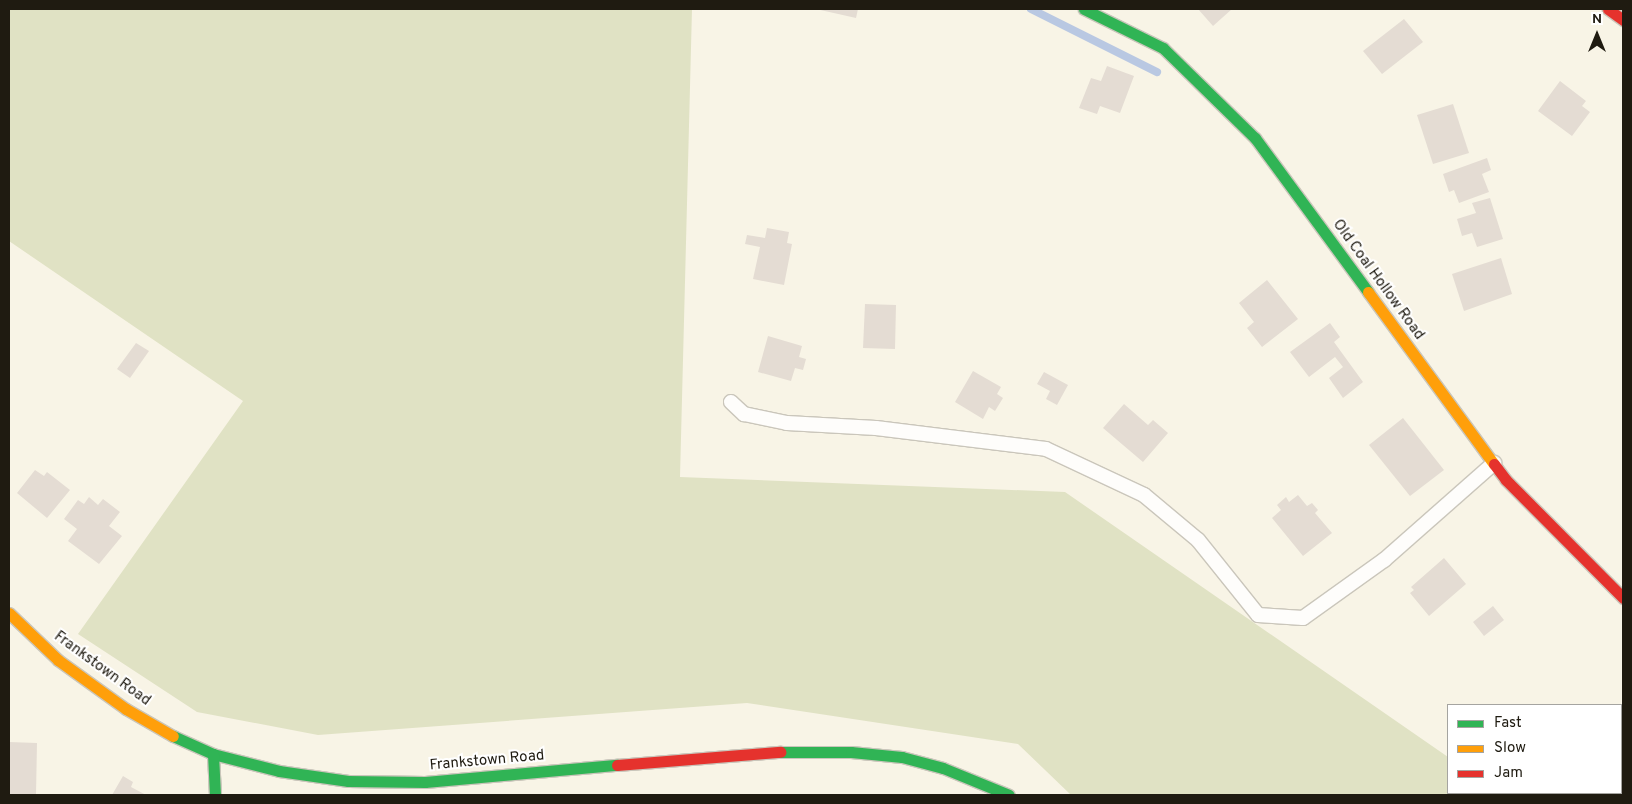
<!DOCTYPE html>
<html>
<head>
<meta charset="utf-8">
<style>
	body { margin:0 }
	#map { position:relative; width:1632px; height:804px; overflow:hidden; background:#f8f4e6; font-family:Overpass,sans-serif }
	div>[style] { position:absolute }
	.green>* { inset:0; background:#e0e2c4 }
	.stream>* { height:8px; margin:-4px; padding:0 4px; transform-origin:4px; border-radius:4px; background:#b9c8e2 }
	.building>* { inset:0; background:#e4dcd3 }
	.roads { filter:drop-shadow(1px 0 #cac6bb) drop-shadow(-1px 0 #cac6bb) drop-shadow(0 1px #cac6bb) drop-shadow(0 -1px #cac6bb) }
	.lane>* { height:14px; margin:-7px; padding:0 7px; transform-origin:7px; border-radius:7px; background:#fefdfb }
	.fast>* { height:11px; margin:-5.5px; padding:0 5.5px; transform-origin:5.5px; border-radius:5.5px; background:#30b455 }
	.slow>* { height:11px; margin:-5.5px; padding:0 5.5px; transform-origin:5.5px; border-radius:5.5px; background:#ff9f0a }
	.jam>* { height:11px; margin:-5.5px; padding:0 5.5px; transform-origin:5.5px; border-radius:5.5px; background:#e5322d }
	span { translate:-50% -50%; white-space:nowrap; text-align:center; line-height:1.15; -webkit-text-stroke:4px #fff; paint-order:stroke }
	.street-label { font-size:15px; color:#1f1b11 }
	.frame { position:absolute; inset:0; border:10px solid #1f1b11; pointer-events:none }
	.legend { position:absolute; left:1447px; top:704px; width:175px; height:90px; box-sizing:border-box; background:#fff; border:1px solid #a5a4a0; margin:0; padding:6px 9px; list-style:none; font-size:15px; color:#1f1b11 }
	.legend li { display:flex; align-items:center; gap:10px; height:25px }
	.legend b { width:25px; border:1px solid #a5a4a0 }
	.north { position:absolute; left:1572px; top:10px; width:50px; height:50px; -webkit-text-stroke:4px #fff; paint-order:stroke; rotate:0deg; font-size:14px; font-weight:700; line-height:20px; text-align:center; color:#1f1b11 }
	.north::after { content:''; display:block; margin:auto; width:18px; height:22px; background:#1f1b11; clip-path:polygon(50% 0,100% 100%,50% 72%,0 100%) }
</style>
</head>
<body>
<div id="map">
	<div class="green">
		<div style="clip-path:polygon(9px 9px,692px 9px,680px 477px,1065px 492px,1448px 757px,1448px 793px,1503px 795px,1071px 795px,1018px 744px,747px 703px,318px 735px,197px 712px,78px 634px,243px 401px,9px 241px)"></div>
	</div>
	<div class="stream">
		<div style="left:1031px;top:9px;width:141px;rotate:26.6deg"></div>
	</div>
	<div class="building">
		<div style="clip-path:polygon(816px 9px,858px 9px,856px 18px)"></div>
		<div style="clip-path:polygon(1198px 9px,1232px 9px,1213px 26px)"></div>
		<div style="clip-path:polygon(1404px 19px,1423px 42px,1382px 74px,1363px 51px)"></div>
		<div style="clip-path:polygon(1107px 66px,1134px 76px,1120px 113px,1100px 106px,1097px 114px,1079px 108px,1091px 78px,1101px 81px)"></div>
		<div style="clip-path:polygon(1560px 81px,1586px 101px,1582px 106px,1590px 112px,1572px 136px,1538px 111px)"></div>
		<div style="clip-path:polygon(1453px 104px,1469px 153px,1433px 164px,1417px 115px)"></div>
		<div style="clip-path:polygon(1487px 158px,1491px 170px,1482px 174px,1489px 192px,1459px 203px,1454px 190px,1449px 192px,1443px 174px)"></div>
		<div style="clip-path:polygon(1490px 198px,1503px 239px,1477px 247px,1472px 233px,1462px 236px,1457px 219px,1476px 213px,1472px 203px)"></div>
		<div style="clip-path:polygon(767px 228px,789px 232px,787px 243px,792px 244px,784px 285px,753px 279px,760px 247px,745px 244px,747px 235px,765px 238px)"></div>
		<div style="clip-path:polygon(1501px 258px,1512px 294px,1464px 311px,1452px 274px)"></div>
		<div style="clip-path:polygon(1267px 280px,1298px 319px,1262px 347px,1247px 328px,1254px 322px,1239px 303px)"></div>
		<div style="clip-path:polygon(865px 304px,896px 305px,895px 349px,863px 348px)"></div>
		<div style="clip-path:polygon(1330px 323px,1340px 337px,1334px 342px,1363px 382px,1343px 398px,1329px 378px,1343px 367px,1335px 357px,1309px 377px,1290px 352px)"></div>
		<div style="clip-path:polygon(768px 336px,802px 346px,799px 357px,806px 359px,803px 370px,795px 368px,791px 381px,758px 372px)"></div>
		<div style="clip-path:polygon(136px 343px,149px 351px,130px 378px,117px 369px)"></div>
		<div style="clip-path:polygon(973px 371px,1001px 387px,997px 394px,1003px 398px,995px 411px,989px 407px,983px 419px,955px 402px)"></div>
		<div style="clip-path:polygon(1044px 372px,1068px 385px,1057px 405px,1046px 399px,1050px 391px,1037px 384px)"></div>
		<div style="clip-path:polygon(1124px 404px,1148px 425px,1153px 420px,1168px 433px,1143px 462px,1103px 428px)"></div>
		<div style="clip-path:polygon(1403px 418px,1444px 470px,1410px 496px,1369px 445px)"></div>
		<div style="clip-path:polygon(35px 470px,44px 476px,47px 472px,70px 490px,47px 518px,17px 493px)"></div>
		<div style="clip-path:polygon(1298px 495px,1307px 506px,1312px 503px,1318px 510px,1315px 513px,1332px 533px,1303px 556px,1272px 518px,1281px 510px,1277px 505px,1286px 497px,1289px 502px)"></div>
		<div style="clip-path:polygon(89px 497px,98px 505px,103px 499px,120px 512px,109px 526px,122px 536px,99px 564px,68px 541px,77px 529px,64px 519px,78px 500px,84px 504px)"></div>
		<div style="clip-path:polygon(1444px 558px,1466px 584px,1429px 616px,1410px 593px,1414px 590px,1411px 587px)"></div>
		<div style="clip-path:polygon(1493px 606px,1504px 620px,1484px 636px,1473px 622px)"></div>
		<div style="clip-path:polygon(9px 742px,37px 743px,36px 795px,9px 795px)"></div>
		<div style="clip-path:polygon(123px 776px,133px 782px,131px 787px,146px 795px,112px 795px)"></div>
	</div>
	<div class="roads">
		<div class="lane">
			<div style="left:731px;top:402px;width:18px;rotate:43deg"></div>
			<div style="left:744px;top:414px;width:44px;rotate:11.8deg"></div>
			<div style="left:787px;top:423px;width:89px;rotate:3.2deg"></div>
			<div style="left:876px;top:428px;width:171px;rotate:7deg"></div>
			<div style="left:1046px;top:449px;width:108px;rotate:25.1deg"></div>
			<div style="left:1144px;top:495px;width:70px;rotate:39.8deg"></div>
			<div style="left:1198px;top:540px;width:96px;rotate:51.3deg"></div>
			<div style="left:1258px;top:615px;width:45px;rotate:3.8deg"></div>
			<div style="left:1303px;top:618px;width:100px;rotate:-35.6deg"></div>
			<div style="left:1384px;top:560px;width:147px;rotate:-41.4deg"></div>
		</div>
		<div class="fast">
			<div style="left:1084px;top:9px;width:88px;rotate:26.3deg"></div>
			<div style="left:1163px;top:48px;width:129px;rotate:44.4deg"></div>
			<div style="left:1255px;top:138px;width:191px;rotate:53.7deg"></div>
			<div style="left:173px;top:736px;width:44px;rotate:24.2deg"></div>
			<div style="left:213px;top:754px;width:68px;rotate:14.4deg"></div>
			<div style="left:279px;top:771px;width:70px;rotate:8.2deg"></div>
			<div style="left:348px;top:781px;width:77px;rotate:0.7deg"></div>
			<div style="left:425px;top:782px;width:193px;rotate:-5.1deg"></div>
			<div style="left:780px;top:752px;width:71px"></div>
			<div style="left:851px;top:752px;width:51px;rotate:5.6deg"></div>
			<div style="left:902px;top:757px;width:42px;rotate:15deg"></div>
			<div style="left:943px;top:768px;width:71px;rotate:22.2deg"></div>
			<div style="left:213px;top:754px;width:41px;rotate:87.2deg"></div>
		</div>
		<div class="slow">
			<div style="left:1368px;top:292px;width:213px;rotate:53.8deg"></div>
			<div style="left:9px;top:613px;width:68px;rotate:43.8deg"></div>
			<div style="left:58px;top:660px;width:84px;rotate:35.8deg"></div>
			<div style="left:126px;top:709px;width:54px;rotate:29.9deg"></div>
		</div>
		<div class="jam">
			<div style="left:1608px;top:9px;width:19px;rotate:36deg"></div>
			<div style="left:1494px;top:464px;width:20px;rotate:53deg"></div>
			<div style="left:1506px;top:480px;width:166px;rotate:45.2deg"></div>
			<div style="left:617px;top:765px;width:164px;rotate:-4.6deg"></div>
		</div>
	</div>
	<div class="street-label">
		<span style="left:1378px;top:280px;rotate:54deg">Old Coal Hollow Road</span>
		<span style="left:102px;top:669px;rotate:36deg">Frankstown Road</span>
		<span style="left:487px;top:761px;rotate:-5deg">Frankstown Road</span>
	</div>
	<div class="frame"></div>
	<ul class="legend">
	<li><b style="height:6px;background:#30b455"></b>Fast</li>
	<li><b style="height:6px;background:#ff9f0a"></b>Slow</li>
	<li><b style="height:6px;background:#e5322d"></b>Jam</li>
	</ul>
	<div class="north">N</div>
</div>
</body>
</html>
